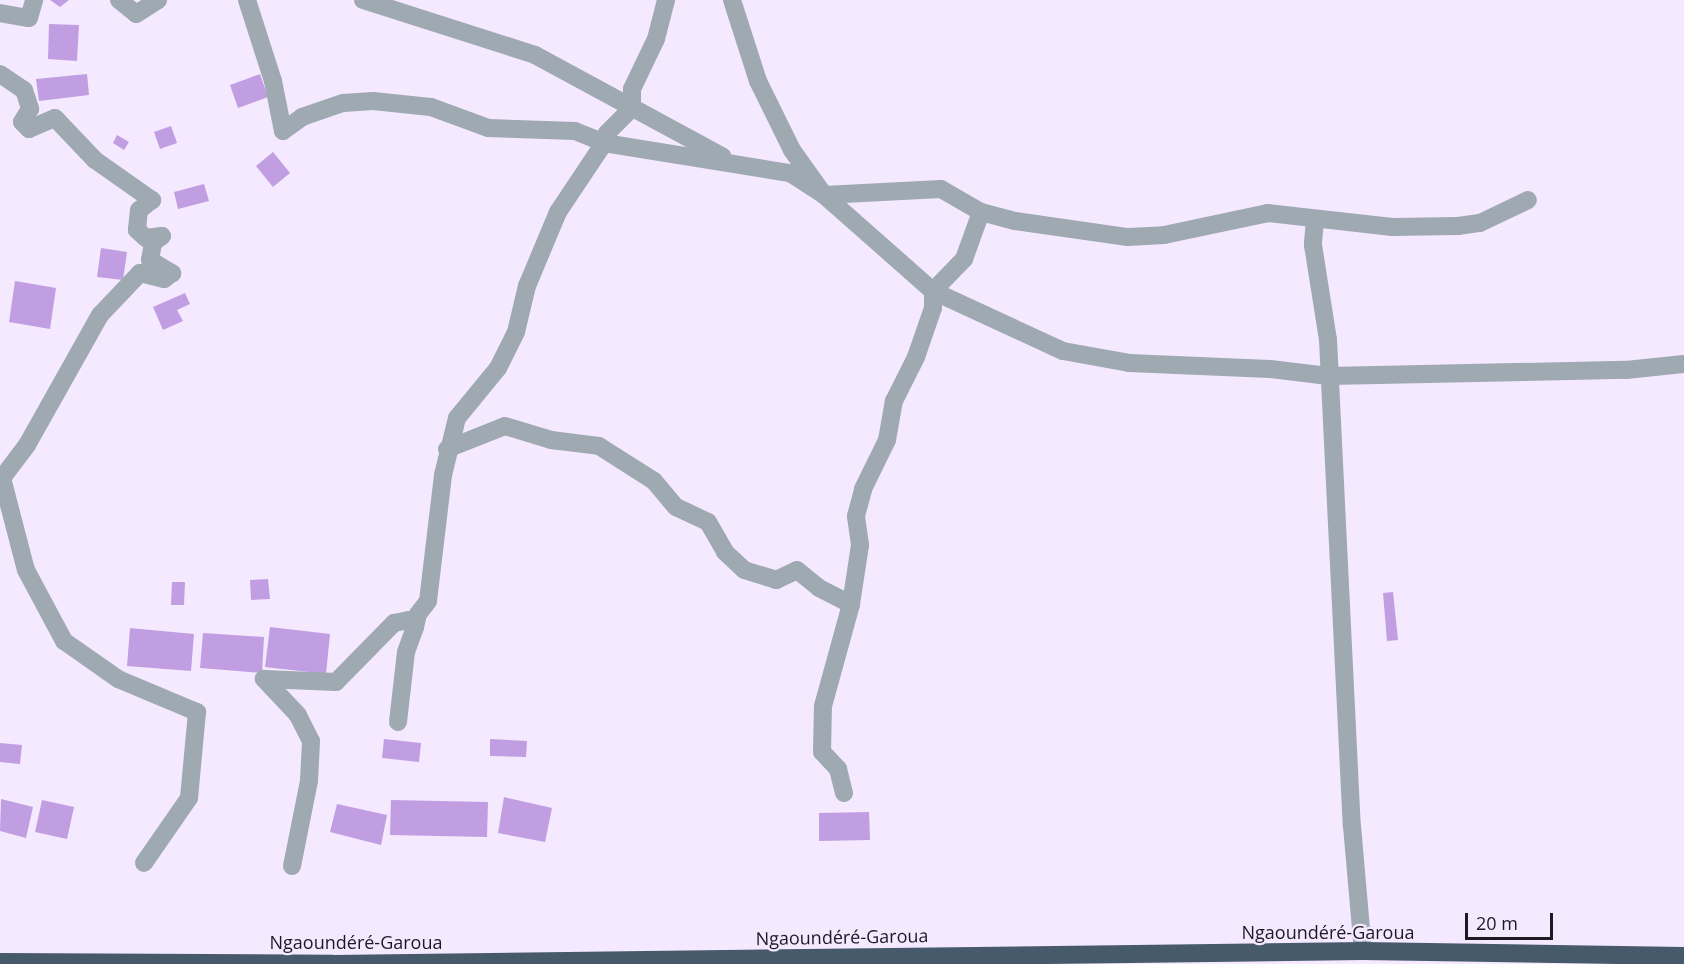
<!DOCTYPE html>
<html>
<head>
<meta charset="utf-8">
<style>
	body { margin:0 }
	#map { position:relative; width:1684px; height:964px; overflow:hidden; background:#f4e9ff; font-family:"Open Sans",sans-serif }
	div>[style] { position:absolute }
	.building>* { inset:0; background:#c19ee1 }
	.street>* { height:18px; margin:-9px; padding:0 9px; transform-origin:9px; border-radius:9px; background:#9fa9b2 }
	.highway>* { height:18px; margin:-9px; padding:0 9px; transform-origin:9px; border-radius:9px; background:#465a6c }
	span { translate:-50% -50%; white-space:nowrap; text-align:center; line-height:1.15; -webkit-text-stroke:4.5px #f4e9ff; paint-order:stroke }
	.street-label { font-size:18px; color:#1e1a23 }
	.scale { position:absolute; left:1465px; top:913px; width:88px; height:27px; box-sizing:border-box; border:3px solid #1e1a23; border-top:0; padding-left:8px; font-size:18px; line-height:21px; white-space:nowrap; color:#1e1a23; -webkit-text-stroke:4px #f4e9ff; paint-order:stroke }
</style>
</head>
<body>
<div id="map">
	<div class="building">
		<div style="clip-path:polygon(50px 0,69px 0,60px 7px)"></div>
		<div style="clip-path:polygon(49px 24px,79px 25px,77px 61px,48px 59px)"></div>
		<div style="clip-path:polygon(87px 74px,89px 95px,39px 101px,36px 79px)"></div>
		<div style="clip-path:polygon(260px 74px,268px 97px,238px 108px,230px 85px)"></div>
		<div style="clip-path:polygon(171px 126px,177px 143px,160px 149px,154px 132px)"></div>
		<div style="clip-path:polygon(117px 135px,129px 142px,124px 150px,113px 143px)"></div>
		<div style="clip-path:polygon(273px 152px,290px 173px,273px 187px,256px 166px)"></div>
		<div style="clip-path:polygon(204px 184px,209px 201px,178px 209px,174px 192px)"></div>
		<div style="clip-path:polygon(101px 248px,127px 252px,123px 280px,97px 277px)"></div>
		<div style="clip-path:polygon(15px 281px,56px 288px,50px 329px,9px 322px)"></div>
		<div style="clip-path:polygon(185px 293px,190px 304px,177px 310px,183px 321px,163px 330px,153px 307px)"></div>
		<div style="clip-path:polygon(268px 579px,270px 599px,251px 600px,250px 580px)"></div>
		<div style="clip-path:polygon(172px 582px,185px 582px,184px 605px,171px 605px)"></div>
		<div style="clip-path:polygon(1393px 592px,1398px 640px,1387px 641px,1383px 593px)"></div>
		<div style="clip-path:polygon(270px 627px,330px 634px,326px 674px,265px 667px)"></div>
		<div style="clip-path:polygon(130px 628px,194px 634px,191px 671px,127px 666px)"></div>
		<div style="clip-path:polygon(203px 633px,264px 637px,262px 673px,200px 668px)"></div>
		<div style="clip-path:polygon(384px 739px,421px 743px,419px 762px,382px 758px)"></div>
		<div style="clip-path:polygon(490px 739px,527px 741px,526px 757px,490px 756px)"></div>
		<div style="clip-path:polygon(0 743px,22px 745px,20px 764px,0 762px)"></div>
		<div style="clip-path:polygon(504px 797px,552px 808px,545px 842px,498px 833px)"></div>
		<div style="clip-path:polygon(1px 799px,33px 807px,26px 838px,0 831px)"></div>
		<div style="clip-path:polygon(42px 800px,74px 807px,67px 839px,35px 832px)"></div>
		<div style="clip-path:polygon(391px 800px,488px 802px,487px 837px,390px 835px)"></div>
		<div style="clip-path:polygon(337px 804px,387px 815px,381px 845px,330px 832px)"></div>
		<div style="clip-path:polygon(869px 812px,870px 840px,819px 841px,819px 813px)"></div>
	</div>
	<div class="street">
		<div style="left:119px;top:0;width:22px;rotate:39deg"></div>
		<div style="left:136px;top:14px;width:26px;rotate:-32deg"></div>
		<div style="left:247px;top:0;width:85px;rotate:72.2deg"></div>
		<div style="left:273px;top:81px;width:51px;rotate:78.7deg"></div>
		<div style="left:283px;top:131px;width:24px;rotate:-36deg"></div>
		<div style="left:302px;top:117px;width:43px;rotate:-18.9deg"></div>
		<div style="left:343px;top:103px;width:30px;rotate:-4deg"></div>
		<div style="left:373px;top:101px;width:58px;rotate:5.9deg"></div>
		<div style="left:431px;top:107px;width:61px;rotate:20.2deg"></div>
		<div style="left:488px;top:128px;width:87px;rotate:2deg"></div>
		<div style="left:575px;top:131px;width:31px;rotate:22deg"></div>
		<div style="left:604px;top:143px;width:10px;rotate:-73deg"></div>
		<div style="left:607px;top:133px;width:35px;rotate:-45deg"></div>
		<div style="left:632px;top:108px;width:19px;rotate:-90deg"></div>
		<div style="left:632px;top:89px;width:55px;rotate:-64.4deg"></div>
		<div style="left:656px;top:39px;width:40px;rotate:-75.6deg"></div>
		<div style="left:363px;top:0;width:181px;rotate:17.7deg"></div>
		<div style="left:535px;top:55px;width:213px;rotate:28.4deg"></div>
		<div style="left:732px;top:0;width:85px;rotate:72.2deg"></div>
		<div style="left:758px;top:81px;width:77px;rotate:63.8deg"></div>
		<div style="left:792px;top:150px;width:55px;rotate:54.6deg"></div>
		<div style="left:824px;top:195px;width:117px;rotate:-2.9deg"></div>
		<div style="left:941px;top:189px;width:46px;rotate:29.9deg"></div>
		<div style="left:981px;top:212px;width:35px;rotate:15deg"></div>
		<div style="left:1015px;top:221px;width:114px;rotate:8.1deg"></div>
		<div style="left:1128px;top:237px;width:36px;rotate:-3deg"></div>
		<div style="left:1164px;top:235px;width:106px;rotate:-11.9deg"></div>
		<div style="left:1268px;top:213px;width:125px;rotate:6.4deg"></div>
		<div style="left:1392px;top:227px;width:66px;rotate:-0.9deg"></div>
		<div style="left:1458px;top:226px;width:22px;rotate:-8deg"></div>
		<div style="left:1480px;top:223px;width:53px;rotate:-25.6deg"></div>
		<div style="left:0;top:13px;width:29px;rotate:10deg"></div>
		<div style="left:29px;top:18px;width:19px;rotate:-74deg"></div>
		<div style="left:0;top:74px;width:29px;rotate:34deg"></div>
		<div style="left:24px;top:90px;width:20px;rotate:72deg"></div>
		<div style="left:30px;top:109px;width:15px;rotate:122deg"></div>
		<div style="left:22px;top:122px;width:10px;rotate:45deg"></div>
		<div style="left:29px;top:129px;width:28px;rotate:-23deg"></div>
		<div style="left:55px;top:118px;width:58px;rotate:46.4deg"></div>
		<div style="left:95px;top:160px;width:70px;rotate:35.1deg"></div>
		<div style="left:152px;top:200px;width:16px;rotate:142deg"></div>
		<div style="left:139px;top:210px;width:20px;rotate:96deg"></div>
		<div style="left:137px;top:230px;width:12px;rotate:42deg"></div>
		<div style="left:146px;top:238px;width:16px;rotate:-7deg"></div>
		<div style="left:162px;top:236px;width:11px;rotate:142deg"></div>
		<div style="left:153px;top:243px;width:17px;rotate:100deg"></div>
		<div style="left:150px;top:260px;width:26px;rotate:31deg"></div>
		<div style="left:172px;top:273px;width:10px;rotate:143deg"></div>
		<div style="left:164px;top:279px;width:25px;rotate:-166deg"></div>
		<div style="left:140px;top:273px;width:58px;rotate:133.6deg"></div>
		<div style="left:100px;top:315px;width:149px;rotate:119.3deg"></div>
		<div style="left:27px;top:445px;width:41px;rotate:127.1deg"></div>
		<div style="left:2px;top:478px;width:95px;rotate:75.4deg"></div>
		<div style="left:26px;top:570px;width:81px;rotate:61.8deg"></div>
		<div style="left:64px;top:641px;width:66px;rotate:35.1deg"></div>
		<div style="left:118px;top:679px;width:86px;rotate:22.7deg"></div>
		<div style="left:197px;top:712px;width:86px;rotate:95.3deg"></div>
		<div style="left:189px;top:798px;width:79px;rotate:124.7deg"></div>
		<div style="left:1315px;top:220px;width:25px;rotate:95deg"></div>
		<div style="left:1313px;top:245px;width:96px;rotate:81deg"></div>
		<div style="left:1328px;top:340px;width:487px;rotate:87.2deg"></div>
		<div style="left:1352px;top:826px;width:125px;rotate:85deg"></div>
		<div style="left:447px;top:449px;width:62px;rotate:-21.6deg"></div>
		<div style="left:505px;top:426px;width:48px;rotate:16.9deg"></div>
		<div style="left:551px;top:440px;width:48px;rotate:7.1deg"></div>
		<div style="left:599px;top:446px;width:65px;rotate:32.5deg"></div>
		<div style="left:654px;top:481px;width:34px;rotate:50deg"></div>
		<div style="left:676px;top:507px;width:35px;rotate:25deg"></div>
		<div style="left:708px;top:522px;width:34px;rotate:60deg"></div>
		<div style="left:725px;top:552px;width:26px;rotate:43deg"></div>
		<div style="left:744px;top:570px;width:34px;rotate:17deg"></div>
		<div style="left:776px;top:580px;width:23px;rotate:-25deg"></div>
		<div style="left:797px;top:570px;width:28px;rotate:39deg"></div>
		<div style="left:819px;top:588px;width:36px;rotate:27deg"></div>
		<div style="left:398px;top:722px;width:70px;rotate:-83.5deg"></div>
		<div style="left:406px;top:652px;width:27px;rotate:-70deg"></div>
		<div style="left:844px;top:793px;width:25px;rotate:-104deg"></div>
		<div style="left:838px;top:769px;width:23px;rotate:-133deg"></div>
		<div style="left:822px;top:752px;width:46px;rotate:-88.8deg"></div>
		<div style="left:823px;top:706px;width:106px;rotate:-74.6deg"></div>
		<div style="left:851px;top:604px;width:60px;rotate:-81.3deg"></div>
		<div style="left:860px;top:545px;width:29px;rotate:-98deg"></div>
		<div style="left:856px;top:516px;width:28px;rotate:-75deg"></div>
		<div style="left:863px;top:489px;width:55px;rotate:-63.9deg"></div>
		<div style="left:887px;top:440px;width:40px;rotate:-80deg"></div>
		<div style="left:894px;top:401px;width:49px;rotate:-63.4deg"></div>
		<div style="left:916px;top:357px;width:52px;rotate:-70.9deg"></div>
		<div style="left:933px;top:308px;width:17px;rotate:-90deg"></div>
		<div style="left:933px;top:291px;width:45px;rotate:-45.9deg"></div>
		<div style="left:964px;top:259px;width:50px;rotate:-70.1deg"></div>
		<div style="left:292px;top:866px;width:87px;rotate:-78.7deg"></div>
		<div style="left:309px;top:781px;width:40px;rotate:-87.1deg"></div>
		<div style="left:311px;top:741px;width:29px;rotate:-117deg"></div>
		<div style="left:298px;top:715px;width:50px;rotate:-133.4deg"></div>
		<div style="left:264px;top:679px;width:72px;rotate:2.4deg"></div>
		<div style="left:336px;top:682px;width:83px;rotate:-45.5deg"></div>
		<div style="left:394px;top:623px;width:15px;rotate:-11deg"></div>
		<div style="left:409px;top:620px;width:9px;rotate:49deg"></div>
		<div style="left:415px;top:627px;width:13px;rotate:-77deg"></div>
		<div style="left:418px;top:614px;width:16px;rotate:-52deg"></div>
		<div style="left:428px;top:601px;width:127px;rotate:-83.2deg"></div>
		<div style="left:443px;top:475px;width:59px;rotate:-76.2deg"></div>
		<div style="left:457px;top:418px;width:65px;rotate:-50.6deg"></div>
		<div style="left:498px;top:368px;width:40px;rotate:-63.4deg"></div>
		<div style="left:516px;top:332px;width:47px;rotate:-76.6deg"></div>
		<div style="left:527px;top:286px;width:80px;rotate:-67.3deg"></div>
		<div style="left:558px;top:212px;width:83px;rotate:-56.3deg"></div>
		<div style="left:604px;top:143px;width:188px;rotate:9.2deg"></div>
		<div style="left:790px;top:173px;width:40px;rotate:32.9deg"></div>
		<div style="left:824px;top:195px;width:145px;rotate:41.4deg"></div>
		<div style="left:933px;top:291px;width:143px;rotate:24.8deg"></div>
		<div style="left:1063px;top:351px;width:67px;rotate:10.3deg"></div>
		<div style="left:1129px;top:363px;width:141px;rotate:2.4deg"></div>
		<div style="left:1270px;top:369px;width:59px;rotate:6.8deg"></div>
		<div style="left:1329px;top:376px;width:297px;rotate:-1.2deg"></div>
		<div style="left:1626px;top:370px;width:58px;rotate:-5.9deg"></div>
	</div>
	<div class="highway">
		<div style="left:0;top:962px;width:333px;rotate:0.3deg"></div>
		<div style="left:333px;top:964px;width:1030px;rotate:-0.72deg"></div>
		<div style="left:1363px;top:951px;width:321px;rotate:0.9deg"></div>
	</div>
	<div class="street-label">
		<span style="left:1328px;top:932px">Ngaoundéré-Garoua</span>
		<span style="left:842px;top:937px;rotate:-1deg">Ngaoundéré-Garoua</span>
		<span style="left:356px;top:942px">Ngaoundéré-Garoua</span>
	</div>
	<div class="scale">20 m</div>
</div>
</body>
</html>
